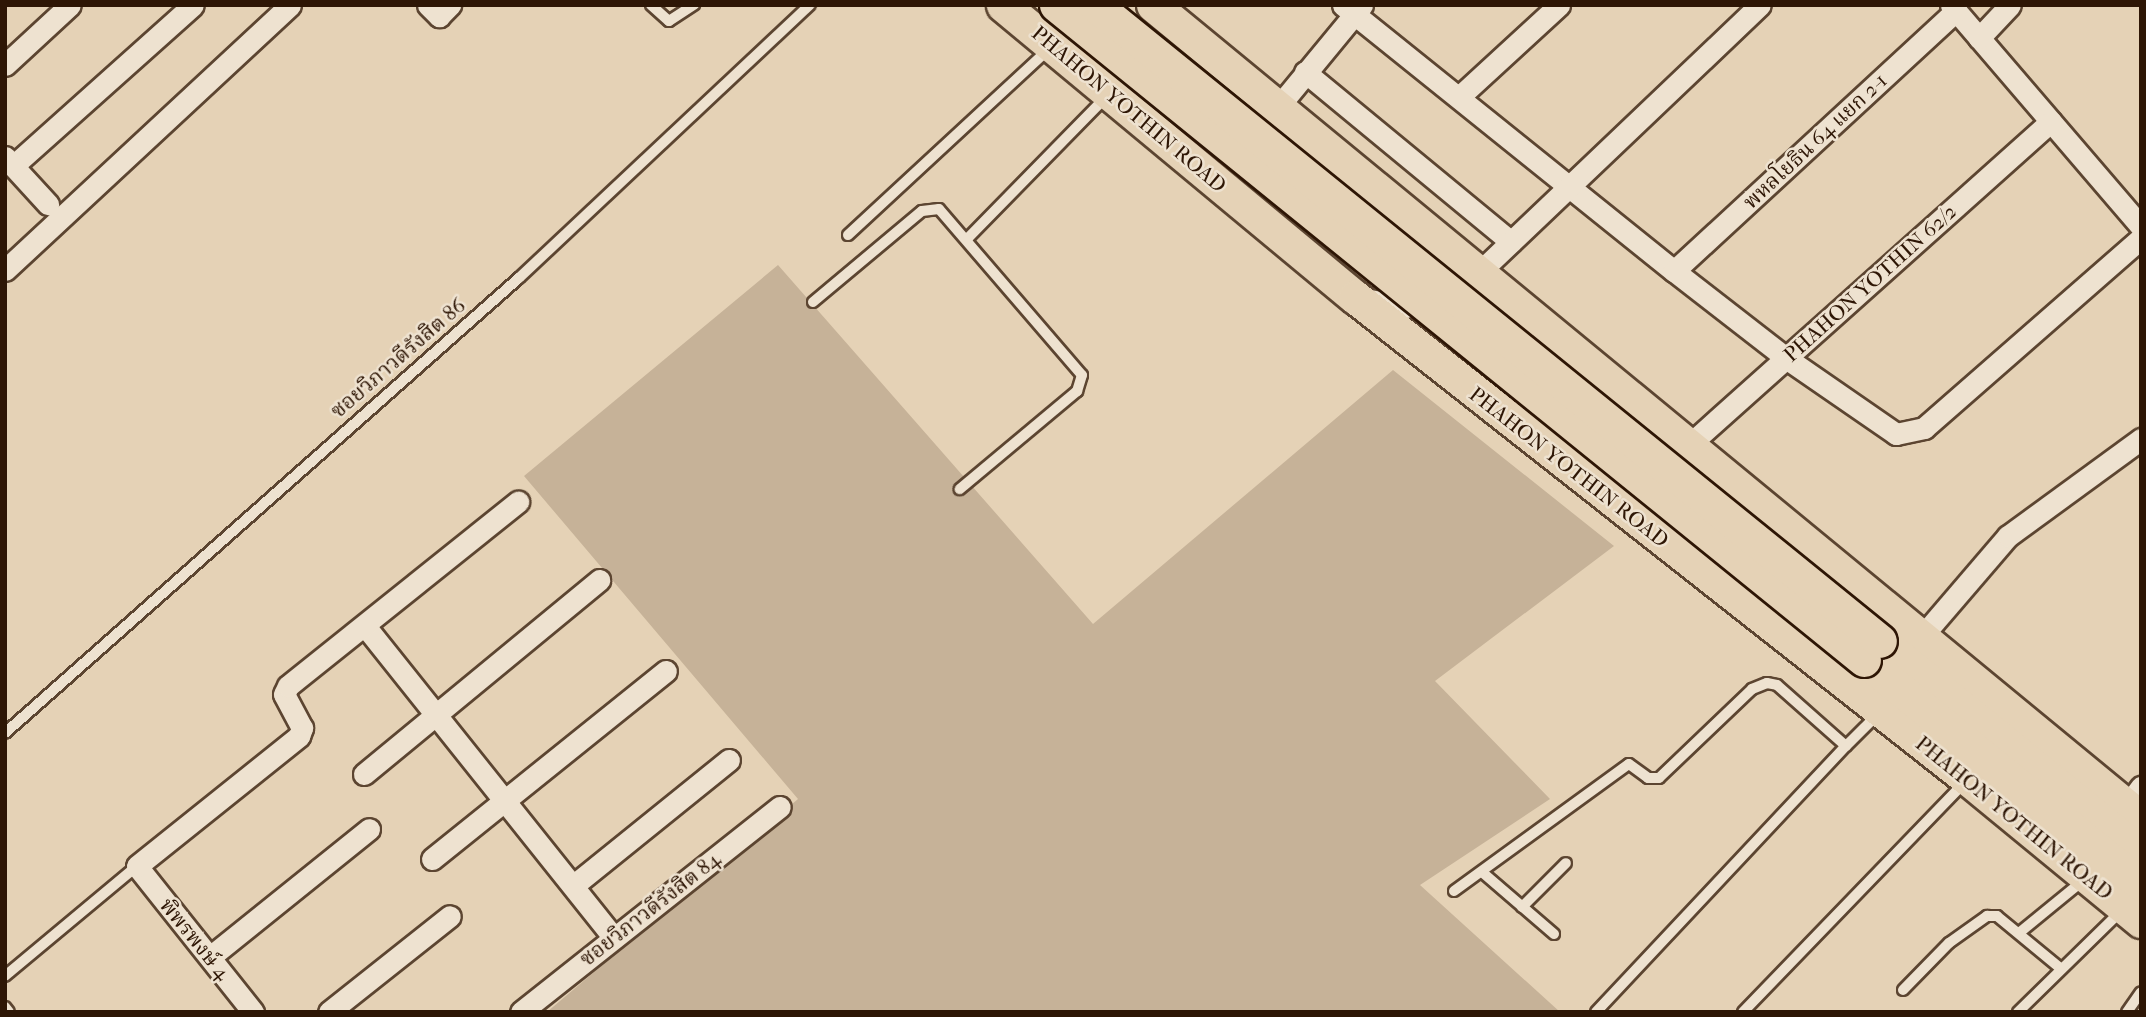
<!DOCTYPE html>
<html>
<head>
<meta charset="utf-8">
<style>
	body { margin:0 }
	#map { position:relative; width:2146px; height:1017px; overflow:hidden; background:#e5d2b6; font-family:"IM FELL French Canon","Noto Serif Thai",serif }
	div>[style] { position:absolute }
	.green>* { inset:0; background:#c6b298 }
	.roads { filter:drop-shadow(2px 0 #5c4531) drop-shadow(-2px 0 #5c4531) drop-shadow(0 2px #5c4531) drop-shadow(0 -2px #5c4531) }
	.lane>* { height:10px; margin:-5px; padding:0 5px; transform-origin:5px; border-radius:5px; background:#eee2d0 }
	.street>* { height:21px; margin:-10.5px; padding:0 10.5px; transform-origin:10.5px; border-radius:10.5px; background:#eee2d0 }
	.primary>* { height:33px; margin:-16.5px; padding:0 16.5px; transform-origin:16.5px; border-radius:16.5px; background:#e5d2b6 }
	.bridges { filter:drop-shadow(2px 0 #2e1605) drop-shadow(-2px 0 #2e1605) drop-shadow(0 2px #2e1605) drop-shadow(0 -2px #2e1605) }
	.primary-bridge>* { height:33px; margin:-16.5px; padding:0 16.5px; transform-origin:16.5px; border-radius:16.5px; background:#e5d2b6 }
	span { translate:-50% -50%; white-space:nowrap; text-align:center; line-height:1.15; -webkit-text-stroke:5px #eee2d0; paint-order:stroke }
	.street-label { font-size:21px; color:#2e1605 }
	.frame { position:absolute; inset:0; border:7px solid #2e1605; pointer-events:none }
</style>
</head>
<body>
<div id="map">
	<div class="green">
		<div style="clip-path:polygon(778px 265px,1093px 624px,1393px 370px,1614px 546px,1435px 681px,1550px 799px,1420px 885px,1560px 1012px,547px 1012px,798px 799px,524px 476px)"></div>
	</div>
	<div class="roads">
		<div class="lane">
			<div style="left:651px;top:5px;width:24px;rotate:42deg"></div>
			<div style="left:669px;top:21px;width:30px;rotate:-33deg"></div>
			<div style="left:848px;top:235px;width:274px;rotate:-42.8deg"></div>
			<div style="left:967px;top:239px;width:200px;rotate:-45.6deg"></div>
			<div style="left:813px;top:302px;width:142px;rotate:-39.9deg"></div>
			<div style="left:922px;top:211px;width:17px;rotate:-7deg"></div>
			<div style="left:939px;top:209px;width:219px;rotate:49.3deg"></div>
			<div style="left:1082px;top:375px;width:17px;rotate:107deg"></div>
			<div style="left:1077px;top:391px;width:153px;rotate:140.1deg"></div>
			<div style="left:5px;top:733px;width:686px;rotate:-41.52deg"></div>
			<div style="left:519px;top:278px;width:399px;rotate:-43.2deg"></div>
			<div style="left:1482px;top:872px;width:95px;rotate:40.7deg"></div>
			<div style="left:1454px;top:891px;width:216px;rotate:-36deg"></div>
			<div style="left:1629px;top:764px;width:24px;rotate:36deg"></div>
			<div style="left:1648px;top:778px;width:11px"></div>
			<div style="left:1659px;top:778px;width:129px;rotate:-43.7deg"></div>
			<div style="left:1752px;top:689px;width:16px;rotate:-22deg"></div>
			<div style="left:1767px;top:683px;width:10px;rotate:11deg"></div>
			<div style="left:1777px;top:685px;width:92px;rotate:41.5deg"></div>
			<div style="left:1846px;top:746px;width:45px;rotate:-45deg"></div>
			<div style="left:1522px;top:907px;width:62px;rotate:-45deg"></div>
			<div style="left:2019px;top:933px;width:85px;rotate:-39.3deg"></div>
			<div style="left:5px;top:976px;width:172px;rotate:-39.8deg"></div>
			<div style="left:1903px;top:990px;width:66px;rotate:-45.6deg"></div>
			<div style="left:1949px;top:943px;width:47px;rotate:-35.4deg"></div>
			<div style="left:1987px;top:916px;width:10px"></div>
			<div style="left:1997px;top:916px;width:82px;rotate:39.5deg"></div>
			<div style="left:5px;top:1007px;width:6px;rotate:51deg"></div>
			<div style="left:1596px;top:1012px;width:365px;rotate:-46.8deg"></div>
			<div style="left:1743px;top:1012px;width:321px;rotate:-46deg"></div>
			<div style="left:2018px;top:1012px;width:144px;rotate:-44.4deg"></div>
			<div style="left:2127px;top:1012px;width:24px;rotate:-55deg"></div>
		</div>
		<div class="street">
			<div style="left:428px;top:5px;width:16px;rotate:45deg"></div>
			<div style="left:439px;top:16px;width:16px;rotate:-45deg"></div>
			<div style="left:1343px;top:5px;width:425px;rotate:38.8deg"></div>
			<div style="left:1674px;top:271px;width:142px;rotate:37.8deg"></div>
			<div style="left:1786px;top:358px;width:134px;rotate:34.6deg"></div>
			<div style="left:1896px;top:434px;width:29px;rotate:-12deg"></div>
			<div style="left:1924px;top:428px;width:288px;rotate:-41.2deg"></div>
			<div style="left:1951px;top:5px;width:292px;rotate:49.4deg"></div>
			<div style="left:1979px;top:38px;width:45px;rotate:-46.8deg"></div>
			<div style="left:5px;top:65px;width:88px;rotate:-42.7deg"></div>
			<div style="left:1305px;top:72px;width:267px;rotate:39.5deg"></div>
			<div style="left:1459px;top:97px;width:136px;rotate:-42.6deg"></div>
			<div style="left:1278px;top:107px;width:132px;rotate:-50.5deg"></div>
			<div style="left:5px;top:157px;width:12px;rotate:48deg"></div>
			<div style="left:13px;top:166px;width:241px;rotate:-41.8deg"></div>
			<div style="left:13px;top:166px;width:52px;rotate:47.4deg"></div>
			<div style="left:5px;top:270px;width:389px;rotate:-42.9deg"></div>
			<div style="left:1674px;top:271px;width:384px;rotate:-42.7deg"></div>
			<div style="left:1470px;top:281px;width:400px;rotate:-43.6deg"></div>
			<div style="left:1365px;top:299px;width:41px;rotate:11.3deg"></div>
			<div style="left:1405px;top:307px;width:25px;rotate:-14deg"></div>
			<div style="left:1690px;top:444px;width:484px;rotate:-41.8deg"></div>
			<div style="left:365px;top:626px;width:399px;rotate:51.4deg"></div>
			<div style="left:1923px;top:635px;width:130px;rotate:-49.4deg"></div>
			<div style="left:2008px;top:536px;width:165px;rotate:-36.1deg"></div>
			<div style="left:364px;top:774px;width:305px;rotate:-39.5deg"></div>
			<div style="left:2127px;top:806px;width:24px;rotate:-54deg"></div>
			<div style="left:432px;top:859px;width:300px;rotate:-38.8deg"></div>
			<div style="left:574px;top:885px;width:199px;rotate:-38.9deg"></div>
			<div style="left:210px;top:957px;width:204px;rotate:-38.8deg"></div>
			<div style="left:253px;top:1012px;width:186px;rotate:-128.5deg"></div>
			<div style="left:137px;top:866px;width:208px;rotate:-38.7deg"></div>
			<div style="left:299px;top:736px;width:9px;rotate:-69deg"></div>
			<div style="left:302px;top:728px;width:38px;rotate:-118deg"></div>
			<div style="left:284px;top:694px;width:9px;rotate:-63deg"></div>
			<div style="left:288px;top:686px;width:295px;rotate:-38.7deg"></div>
			<div style="left:329px;top:1012px;width:154px;rotate:-38.4deg"></div>
			<div style="left:521px;top:1012px;width:330px;rotate:-38.4deg"></div>
		</div>
		<div class="primary">
			<div style="left:1003px;top:5px;width:457px;rotate:39.7deg"></div>
			<div style="left:1355px;top:297px;width:780px;rotate:38.18deg"></div>
			<div style="left:1968px;top:779px;width:224px;rotate:39.4deg"></div>
			<div style="left:1153px;top:5px;width:1279px;rotate:39.45deg"></div>
			<div style="left:1880px;top:641px;width:336px;rotate:39deg"></div>
			<div style="left:1864px;top:660px;width:356px;rotate:39deg"></div>
		</div>
	</div>
	<div class="bridges">
		<div class="primary-bridge">
			<div style="left:1056px;top:5px;width:1040px;rotate:39.03deg"></div>
			<div style="left:1095px;top:5px;width:1010px;rotate:39.01deg"></div>
		</div>
	</div>
	<div class="street-label">
		<span style="left:1129px;top:109px;rotate:40deg">PHAHON YOTHIN ROAD</span>
		<span style="left:1815px;top:141px;rotate:-43deg">พหลโยธิน 64 แยก 2-1</span>
		<span style="left:1870px;top:283px;rotate:-42deg">PHAHON YOTHIN 62/2</span>
		<span style="left:398px;top:358px;rotate:-41deg">ซอยวิภาวดีรังสิต 86</span>
		<span style="left:1569px;top:467px;rotate:38deg">PHAHON YOTHIN ROAD</span>
		<span style="left:2014px;top:818px;rotate:39deg">PHAHON YOTHIN ROAD</span>
		<span style="left:650px;top:909px;rotate:-38deg">ซอยวิภาวดีรังสิต 84</span>
		<span style="left:195px;top:939px;rotate:51deg">พิพรพงษ์ 4</span>
	</div>
	<div class="frame"></div>
</div>
</body>
</html>
